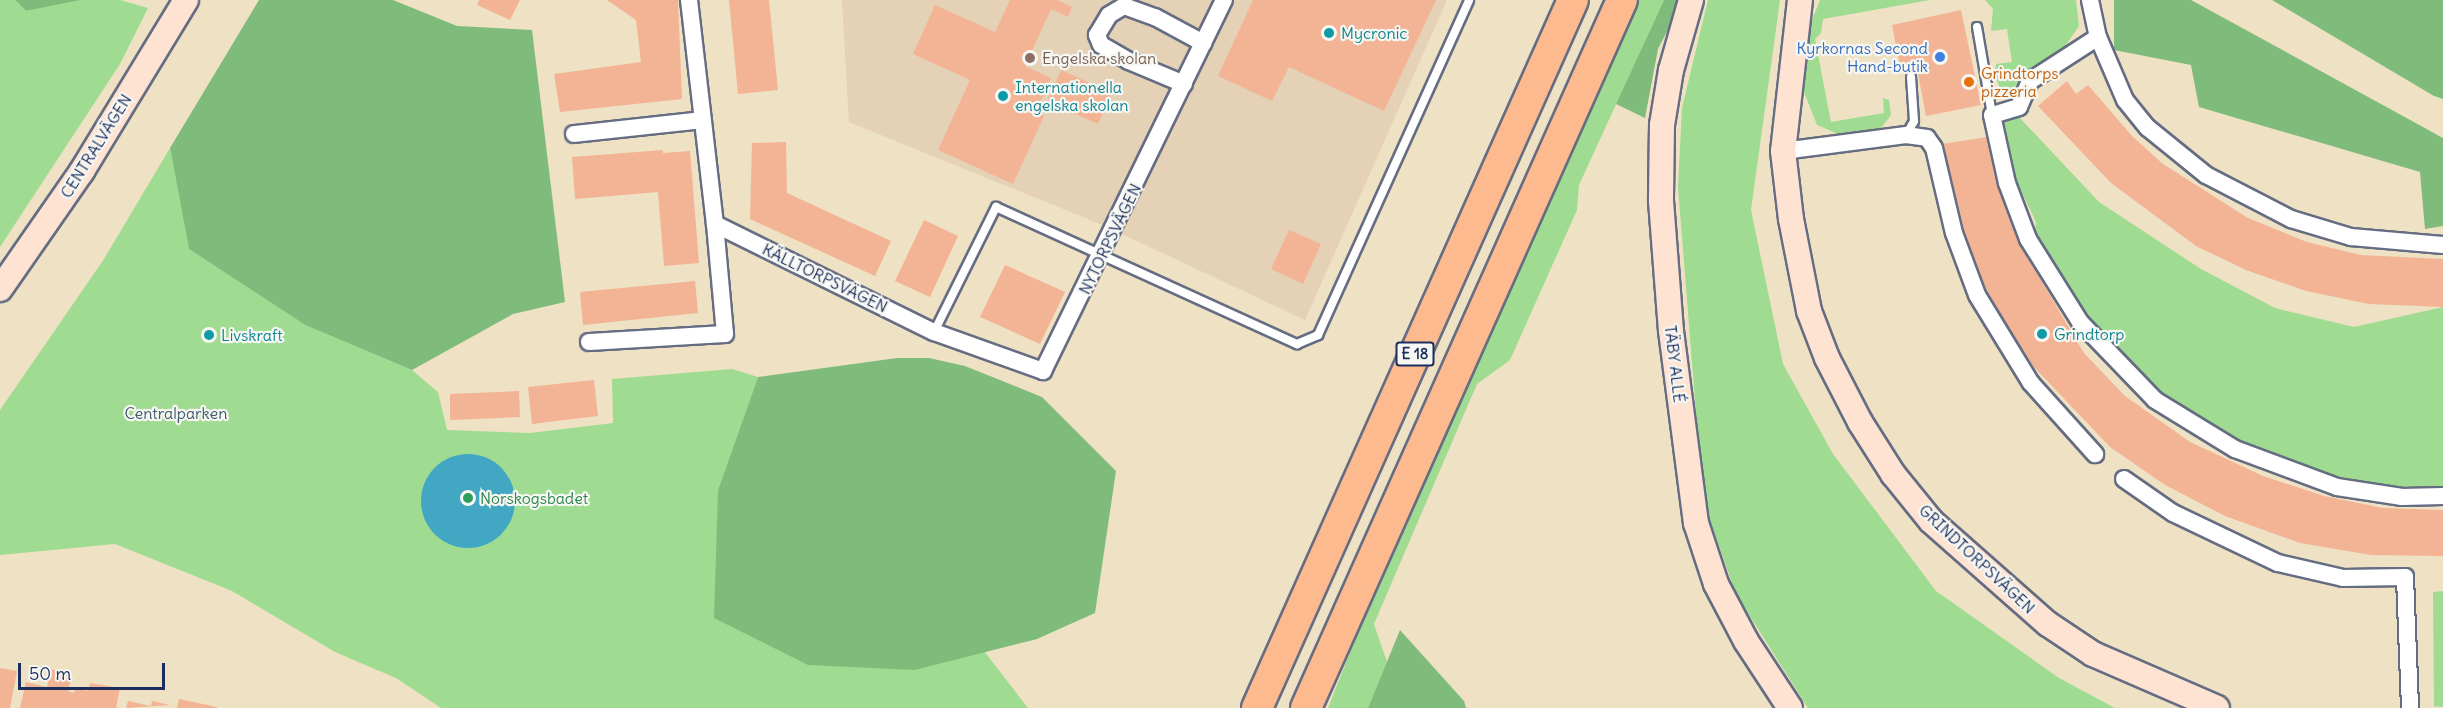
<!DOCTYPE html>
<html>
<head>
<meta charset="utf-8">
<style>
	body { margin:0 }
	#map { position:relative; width:2443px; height:708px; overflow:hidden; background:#efe1c4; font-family:Delius,sans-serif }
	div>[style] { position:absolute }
	.built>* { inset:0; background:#e4d1b6 }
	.green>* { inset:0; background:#9fdc91 }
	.forest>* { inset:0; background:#7fbc7b }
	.water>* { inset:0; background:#42a7c2 }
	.round { border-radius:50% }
	.building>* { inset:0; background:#f2b495 }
	.roads { filter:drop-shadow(2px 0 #656d82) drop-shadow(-2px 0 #656d82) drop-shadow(0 2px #656d82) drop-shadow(0 -2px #656d82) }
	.lane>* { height:8px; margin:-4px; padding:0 4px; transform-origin:4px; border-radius:4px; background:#fff }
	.street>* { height:16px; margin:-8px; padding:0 8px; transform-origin:8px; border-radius:8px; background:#fff }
	.secondary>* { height:24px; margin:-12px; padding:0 12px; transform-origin:12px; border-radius:12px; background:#fee3d2 }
	.highway>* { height:30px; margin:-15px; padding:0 15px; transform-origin:15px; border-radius:15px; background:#fcba8e }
	.dots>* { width:16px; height:16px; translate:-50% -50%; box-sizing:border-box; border:3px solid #f6f6f2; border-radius:50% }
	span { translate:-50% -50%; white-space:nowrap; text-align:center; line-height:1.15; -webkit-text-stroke:4.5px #f6f6f2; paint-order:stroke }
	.shield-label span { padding:2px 4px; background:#f6f6f2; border:2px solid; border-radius:4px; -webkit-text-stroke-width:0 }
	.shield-label { font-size:15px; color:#1b2f5e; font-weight:700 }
	.culture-label { font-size:16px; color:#0d838f }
	.left { translate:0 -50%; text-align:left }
	.shop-label { font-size:16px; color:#366cbe }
	.right { translate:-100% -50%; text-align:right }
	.education-label { font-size:16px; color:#785e54 }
	.food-label { font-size:16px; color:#c56008 }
	.street-label { font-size:16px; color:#1b2f5e }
	.park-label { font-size:16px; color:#3c5a6b }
	.leisure-label { font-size:16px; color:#27864d }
	.scale { position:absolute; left:18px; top:663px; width:147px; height:27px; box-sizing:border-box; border:3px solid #1b2f5e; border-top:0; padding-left:8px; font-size:18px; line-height:21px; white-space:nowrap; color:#1b2f5e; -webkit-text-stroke:4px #f6f6f2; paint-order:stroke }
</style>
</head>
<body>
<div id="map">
	<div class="built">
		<div style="clip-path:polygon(842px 0,1447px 0,1305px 320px,1105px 226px,849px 122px)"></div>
	</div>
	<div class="green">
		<div style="clip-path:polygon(0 0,15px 0,26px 11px,81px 0,120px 0,148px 8px,120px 64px,0 247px)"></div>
		<div style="clip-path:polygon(1635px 0,1664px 0,1579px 185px,1577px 210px,1510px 360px,1477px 384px,1374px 624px,1387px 662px,1368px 708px,1328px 708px,1401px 524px)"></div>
		<div style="clip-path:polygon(1708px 0,1780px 0,1751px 210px,1783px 364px,1833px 454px,1936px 591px,2059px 678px,2115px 708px,1808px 708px,1736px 594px,1703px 501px,1678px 187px,1682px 108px)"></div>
		<div style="clip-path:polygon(1820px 0,1930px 0,1823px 19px,1821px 33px,1815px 39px,1831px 122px,1884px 113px,1883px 98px,1889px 100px,1891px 115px,1880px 129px,1838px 134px,1817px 125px,1804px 92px,1804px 40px)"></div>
		<div style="clip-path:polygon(1985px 0,2076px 0,2079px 26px,2035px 90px,2004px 99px,1995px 75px,1996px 64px,2012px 62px,2007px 29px,1991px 31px,1993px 9px)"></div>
		<div style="clip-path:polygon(2007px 116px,2018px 116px,2099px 202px,2201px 269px,2275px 308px,2354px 327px,2443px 307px,2443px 492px,2385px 492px,2280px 468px,2191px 421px,2079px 317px,2034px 243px,2036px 222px,2015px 178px,2002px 126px)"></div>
		<div style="clip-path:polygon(170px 148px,189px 249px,305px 325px,412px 370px,438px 392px,447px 430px,530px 433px,613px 423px,612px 379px,732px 369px,758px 377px,718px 490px,915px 670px,984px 651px,1028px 708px,441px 708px,396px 678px,335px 652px,232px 591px,115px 544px,0 555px,0 410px,104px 259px)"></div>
		<div style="clip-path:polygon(2443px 591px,2443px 707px,2434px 706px,2433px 592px)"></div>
	</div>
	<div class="forest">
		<div style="clip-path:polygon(15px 0,81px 0,26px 11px)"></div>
		<div style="clip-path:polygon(259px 0,393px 0,457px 26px,532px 30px,565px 302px,513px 314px,412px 370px,305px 325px,189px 249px,170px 148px)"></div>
		<div style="clip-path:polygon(1664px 0,1683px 0,1658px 49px,1645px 118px,1616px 104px)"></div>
		<div style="clip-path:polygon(2114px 0,2191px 0,2443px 138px,2443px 226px,2425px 229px,2420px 172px,2199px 107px,2191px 65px,2114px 50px)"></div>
		<div style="clip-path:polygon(2272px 0,2443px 0,2443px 99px,2434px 96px)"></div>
		<div style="clip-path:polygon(897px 358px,929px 358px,965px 366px,1042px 397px,1116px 471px,1095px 613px,1037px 639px,915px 670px,808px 665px,714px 618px,718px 490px,758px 377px)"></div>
		<div style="clip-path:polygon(1400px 630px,1464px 701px,1466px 708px,1368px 708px)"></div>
	</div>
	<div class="water">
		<div class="round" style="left:421px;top:454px;width:94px;height:94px"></div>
	</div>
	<div class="building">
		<div style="clip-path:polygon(479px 0,520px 0,510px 20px,477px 5px)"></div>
		<div style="clip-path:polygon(607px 0,678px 0,682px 99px,560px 112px,554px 74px,641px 62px,636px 20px)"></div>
		<div style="clip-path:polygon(729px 0,769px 0,778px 90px,738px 94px)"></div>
		<div style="clip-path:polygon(1010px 0,1057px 0,1072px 7px,1068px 17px,1051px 9px,1025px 66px,1051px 78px,1036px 112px,1044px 116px,1013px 184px,938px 150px,970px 80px,913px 54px,935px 5px,995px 32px)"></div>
		<div style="clip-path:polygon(1253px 0,1436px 0,1384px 111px,1289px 67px,1272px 101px,1218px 76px)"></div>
		<div style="clip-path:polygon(1961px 10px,1981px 105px,1926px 116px,1917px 68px,1901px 71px,1892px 25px)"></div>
		<div style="clip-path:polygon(1061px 70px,1112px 93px,1098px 124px,1047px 101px)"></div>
		<div style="clip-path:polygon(2067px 81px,2076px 94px,2088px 85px,2132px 136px,2163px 164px,2248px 218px,2307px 242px,2361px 255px,2443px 259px,2443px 307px,2369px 304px,2306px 291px,2246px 270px,2196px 246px,2111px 183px,2038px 106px)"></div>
		<div style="clip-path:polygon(1987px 137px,2004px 199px,2029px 260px,2084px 353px,2125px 396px,2190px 442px,2263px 476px,2324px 496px,2383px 508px,2443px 510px,2443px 556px,2371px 555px,2300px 543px,2225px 516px,2165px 485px,2110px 447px,2034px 367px,1999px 314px,1972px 261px,1950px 191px,1942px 144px)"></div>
		<div style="clip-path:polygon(786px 142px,787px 193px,891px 241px,875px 276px,750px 219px,752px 143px)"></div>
		<div style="clip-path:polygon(663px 150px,663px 153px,690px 151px,699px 263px,664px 266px,658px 192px,575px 199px,572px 157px)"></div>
		<div style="clip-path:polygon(924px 220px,958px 236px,930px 297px,895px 281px)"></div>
		<div style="clip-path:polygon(1289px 230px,1321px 244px,1303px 284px,1271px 269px)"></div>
		<div style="clip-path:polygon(1005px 265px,1065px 292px,1040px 344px,980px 317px)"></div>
		<div style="clip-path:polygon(695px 281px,698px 313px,583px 325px,580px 292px)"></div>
		<div style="clip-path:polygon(594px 380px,598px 416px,532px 424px,528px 387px)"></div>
		<div style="clip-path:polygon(519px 391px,520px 417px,450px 420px,450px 394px)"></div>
		<div style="clip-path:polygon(0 668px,17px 671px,10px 708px,0 708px)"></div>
		<div style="clip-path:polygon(51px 669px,72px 675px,68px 691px,74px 693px,75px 688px,88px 691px,90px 683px,120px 688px,116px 708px,20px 708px,26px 682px,47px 687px)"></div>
		<div style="clip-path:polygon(179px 699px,217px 707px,217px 708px,177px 708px)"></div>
		<div style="clip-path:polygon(128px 701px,151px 706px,152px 701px,170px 705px,126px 708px)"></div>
	</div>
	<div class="roads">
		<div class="lane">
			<div style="left:1977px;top:27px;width:89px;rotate:80.3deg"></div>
			<div style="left:1906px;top:135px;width:16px;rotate:-60deg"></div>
			<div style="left:1914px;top:121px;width:44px;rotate:-93.9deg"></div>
			<div style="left:934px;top:332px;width:140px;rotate:-63.6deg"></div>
			<div style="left:996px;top:207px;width:331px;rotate:24.5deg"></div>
			<div style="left:1297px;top:344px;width:23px;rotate:-23deg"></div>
			<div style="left:1318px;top:335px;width:367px;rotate:-65.7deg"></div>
		</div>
		<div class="street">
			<div style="left:689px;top:0;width:226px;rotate:83.4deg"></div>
			<div style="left:715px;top:224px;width:244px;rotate:26.3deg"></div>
			<div style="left:934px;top:332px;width:116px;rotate:19.7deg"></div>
			<div style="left:1043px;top:371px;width:413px;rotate:-64deg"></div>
			<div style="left:2090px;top:0;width:38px;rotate:78deg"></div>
			<div style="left:2098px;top:37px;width:69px;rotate:66.8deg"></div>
			<div style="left:2125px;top:100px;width:36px;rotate:51deg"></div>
			<div style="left:2148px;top:128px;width:75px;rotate:39deg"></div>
			<div style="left:2206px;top:175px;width:96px;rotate:27.4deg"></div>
			<div style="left:2291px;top:219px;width:63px;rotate:16.7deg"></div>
			<div style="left:2351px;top:237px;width:92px;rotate:5deg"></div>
			<div style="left:2098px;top:37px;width:81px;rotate:147.1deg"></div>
			<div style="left:2030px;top:81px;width:28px;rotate:113deg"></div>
			<div style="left:2019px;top:107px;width:28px;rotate:163deg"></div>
			<div style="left:1992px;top:115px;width:70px;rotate:77.6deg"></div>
			<div style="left:2007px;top:183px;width:60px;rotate:69.4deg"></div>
			<div style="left:2028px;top:239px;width:98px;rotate:57.9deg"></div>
			<div style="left:2080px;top:322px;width:108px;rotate:46.1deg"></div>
			<div style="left:2155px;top:400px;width:94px;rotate:31.5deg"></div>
			<div style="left:2235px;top:449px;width:109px;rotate:20.4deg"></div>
			<div style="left:2337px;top:487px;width:66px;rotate:8.7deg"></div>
			<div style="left:2402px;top:497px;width:41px;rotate:-1.4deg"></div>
			<div style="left:1184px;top:84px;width:60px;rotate:-157.3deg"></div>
			<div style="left:1129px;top:61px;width:32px;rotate:-150deg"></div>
			<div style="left:1101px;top:45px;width:11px;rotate:-112deg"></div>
			<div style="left:1097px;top:35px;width:23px;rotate:-59deg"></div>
			<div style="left:1109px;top:15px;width:17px;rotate:-31deg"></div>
			<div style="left:1124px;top:6px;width:33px;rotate:20deg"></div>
			<div style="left:1155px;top:17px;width:55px;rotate:28.4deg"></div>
			<div style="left:574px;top:134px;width:129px;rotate:-6.2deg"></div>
			<div style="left:1783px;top:151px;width:124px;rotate:-7.4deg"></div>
			<div style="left:1906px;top:135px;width:21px;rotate:8deg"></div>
			<div style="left:1927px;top:138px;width:12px;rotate:55deg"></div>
			<div style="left:1934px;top:148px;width:87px;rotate:76.8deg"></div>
			<div style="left:1954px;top:233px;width:66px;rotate:69.6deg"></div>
			<div style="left:1977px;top:295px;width:103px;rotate:58.5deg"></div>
			<div style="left:2031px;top:383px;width:96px;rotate:48deg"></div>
			<div style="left:589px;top:342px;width:136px;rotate:-3.4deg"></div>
			<div style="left:725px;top:334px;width:110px;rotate:-95.2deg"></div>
			<div style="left:2124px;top:479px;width:60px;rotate:34.8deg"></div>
			<div style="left:2173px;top:513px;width:116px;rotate:25.5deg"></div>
			<div style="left:2278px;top:563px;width:67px;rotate:13deg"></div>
			<div style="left:2343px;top:578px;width:62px;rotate:-0.9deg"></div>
			<div style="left:2405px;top:577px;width:131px;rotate:87.8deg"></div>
		</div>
		<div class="secondary">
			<div style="left:1691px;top:0;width:73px;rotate:105.9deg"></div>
			<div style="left:1671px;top:70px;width:56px;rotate:99.3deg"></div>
			<div style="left:1662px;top:125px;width:76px;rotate:90.8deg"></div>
			<div style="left:1661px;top:201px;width:130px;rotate:85.6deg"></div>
			<div style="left:1671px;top:331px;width:194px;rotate:82.6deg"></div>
			<div style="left:1696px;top:523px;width:64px;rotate:71.8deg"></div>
			<div style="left:1716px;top:584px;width:64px;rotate:62.2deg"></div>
			<div style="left:1746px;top:641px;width:80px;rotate:56.7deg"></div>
			<div style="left:1800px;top:0;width:152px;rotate:96.4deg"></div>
			<div style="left:1783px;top:151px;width:68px;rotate:83.3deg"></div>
			<div style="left:1791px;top:219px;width:94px;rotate:78.9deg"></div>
			<div style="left:1809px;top:311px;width:50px;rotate:69deg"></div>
			<div style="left:1827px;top:358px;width:72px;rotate:62.7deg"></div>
			<div style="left:1860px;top:422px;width:62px;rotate:57.6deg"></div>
			<div style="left:1893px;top:474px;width:60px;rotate:51deg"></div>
			<div style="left:1931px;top:521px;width:156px;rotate:41.4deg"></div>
			<div style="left:2048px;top:624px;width:54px;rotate:33.7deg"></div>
			<div style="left:2093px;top:654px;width:135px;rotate:23.5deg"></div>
			<div style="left:0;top:289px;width:144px;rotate:-55.2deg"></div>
			<div style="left:82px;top:171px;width:200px;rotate:-58.7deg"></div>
		</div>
		<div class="highway">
			<div style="left:1257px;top:708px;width:775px;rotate:-65.95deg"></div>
			<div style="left:1306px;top:708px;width:775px;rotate:-65.95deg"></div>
		</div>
	</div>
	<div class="dots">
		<div style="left:1329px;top:33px;background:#0f9aa8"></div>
		<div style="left:1940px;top:57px;background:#3f7fe0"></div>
		<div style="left:1030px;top:58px;background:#8d6e63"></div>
		<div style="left:1969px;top:82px;background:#e8710a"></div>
		<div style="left:1003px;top:96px;background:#0f9aa8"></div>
		<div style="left:2042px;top:334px;background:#0f9aa8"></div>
		<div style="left:209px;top:335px;background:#0f9aa8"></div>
		<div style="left:468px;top:498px;background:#2e9e5b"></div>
	</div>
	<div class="shield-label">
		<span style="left:1415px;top:354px">E 18</span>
	</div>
	<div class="culture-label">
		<span class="left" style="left:1341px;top:33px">Mycronic</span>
		<span class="left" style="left:1015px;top:96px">Internationella<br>engelska skolan</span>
		<span class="left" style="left:2054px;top:334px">Grindtorp</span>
		<span class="left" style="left:221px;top:335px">Livskraft</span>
	</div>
	<div class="shop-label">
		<span class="right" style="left:1928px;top:57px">Kyrkornas Second<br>Hand-butik</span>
	</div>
	<div class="education-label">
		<span class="left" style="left:1042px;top:58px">Engelska skolan</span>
	</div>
	<div class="food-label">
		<span class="left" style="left:1981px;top:82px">Grindtorps<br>pizzeria</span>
	</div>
	<div class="street-label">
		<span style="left:96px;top:146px;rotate:-58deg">CENTRALVÄGEN</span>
		<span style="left:1110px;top:239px;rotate:-64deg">NYTORPSVÄGEN</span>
		<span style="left:825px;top:278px;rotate:26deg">KÄLLTORPSVÄGEN</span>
		<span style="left:1675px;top:364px;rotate:83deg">TÄBY ALLÉ</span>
		<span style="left:1977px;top:559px;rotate:43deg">GRINDTORPSVÄGEN</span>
	</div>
	<div class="park-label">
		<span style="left:176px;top:413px">Centralparken</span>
	</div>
	<div class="leisure-label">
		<span class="left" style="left:480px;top:498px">Norskogsbadet</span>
	</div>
	<div class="scale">50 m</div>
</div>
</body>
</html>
